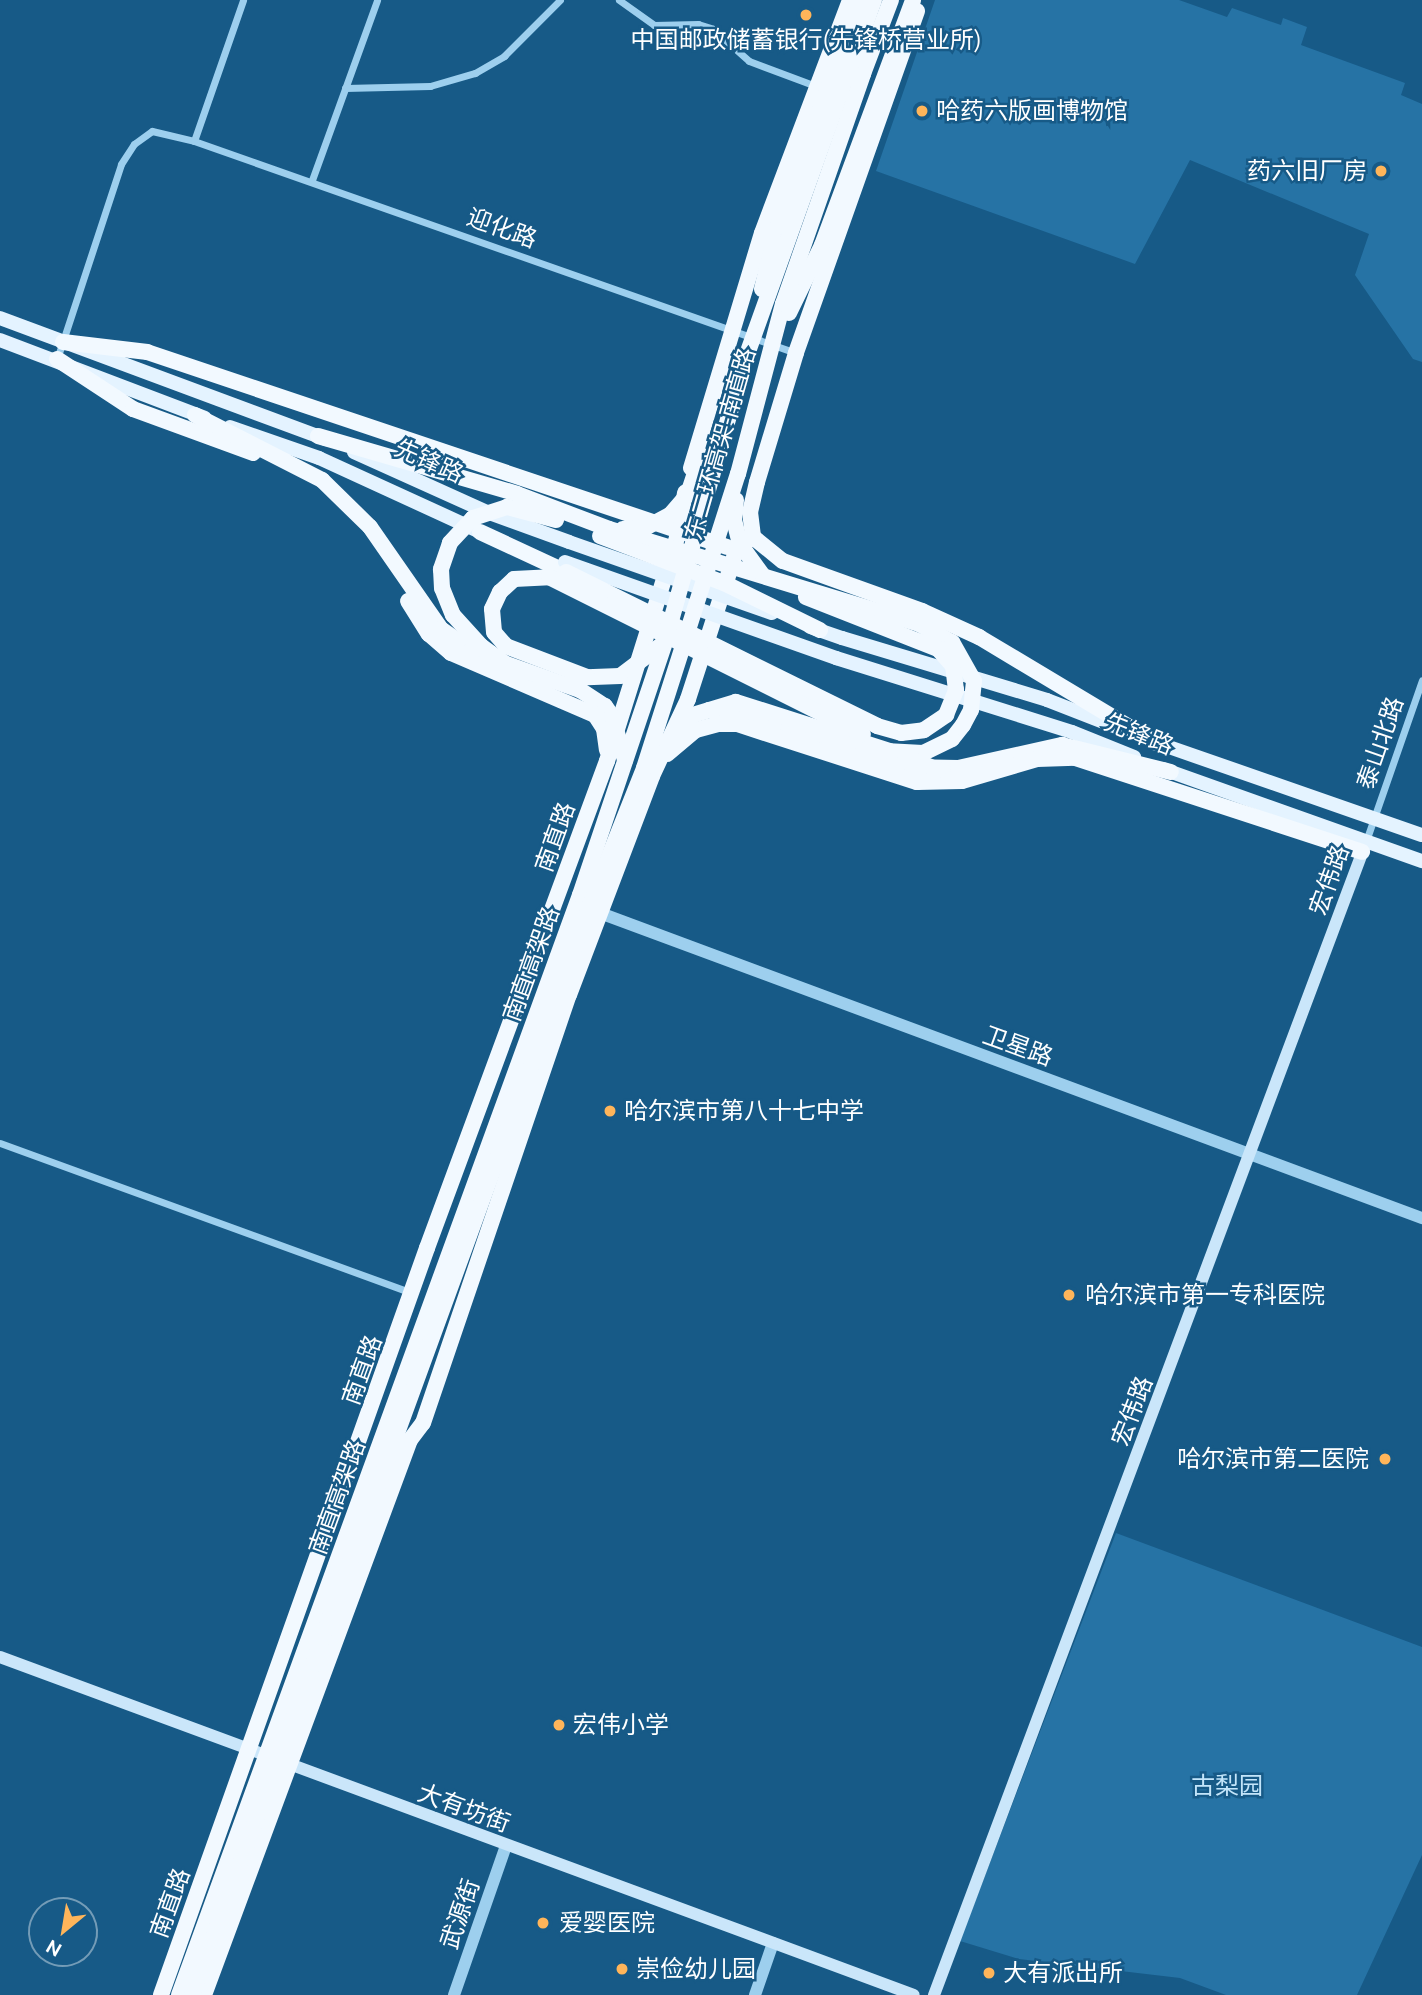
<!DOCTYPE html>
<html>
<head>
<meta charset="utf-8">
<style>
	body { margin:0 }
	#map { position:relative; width:1422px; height:1995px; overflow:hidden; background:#175a87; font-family:Ubuntu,"Noto Sans SC",sans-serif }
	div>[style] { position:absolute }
	.green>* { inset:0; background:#2673a5 }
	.minor>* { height:7px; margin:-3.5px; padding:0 3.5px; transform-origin:3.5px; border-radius:3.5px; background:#9dcfee }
	.tertiary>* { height:12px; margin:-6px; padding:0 6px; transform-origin:6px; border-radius:6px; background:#9dcfee }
	.secondary>* { height:12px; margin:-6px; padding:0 6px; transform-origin:6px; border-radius:6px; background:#cae6fa }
	.primary>* { height:14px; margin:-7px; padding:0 7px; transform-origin:7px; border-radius:7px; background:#e4f3ff }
	.trunk>* { height:16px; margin:-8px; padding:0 8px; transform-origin:8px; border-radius:8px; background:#f2f9ff }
	.primary-bridge>* { height:14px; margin:-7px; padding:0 7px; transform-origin:7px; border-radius:7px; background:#e4f3ff }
	.trunk-bridge>* { height:16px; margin:-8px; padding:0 8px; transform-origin:8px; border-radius:8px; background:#f2f9ff }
	.dots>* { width:19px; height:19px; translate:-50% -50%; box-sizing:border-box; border:4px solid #175a87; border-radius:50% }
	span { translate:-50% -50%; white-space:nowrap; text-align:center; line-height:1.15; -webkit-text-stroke:5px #175a87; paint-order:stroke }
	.poi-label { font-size:24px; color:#fff }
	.left { translate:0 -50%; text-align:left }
	.right { translate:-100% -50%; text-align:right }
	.street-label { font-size:24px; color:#fff }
	.park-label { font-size:24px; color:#c3e5fa }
	.north { position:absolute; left:28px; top:1897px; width:70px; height:70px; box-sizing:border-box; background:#175a87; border:2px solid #749cb7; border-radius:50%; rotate:210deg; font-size:19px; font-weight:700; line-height:28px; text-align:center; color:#fff }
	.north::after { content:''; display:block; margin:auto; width:24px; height:32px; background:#ffb55a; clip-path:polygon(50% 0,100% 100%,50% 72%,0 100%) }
</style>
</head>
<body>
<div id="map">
	<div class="green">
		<div style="clip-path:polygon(935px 0,1179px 0,1227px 17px,1232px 8px,1281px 25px,1283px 18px,1307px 27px,1301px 45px,1405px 83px,1401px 95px,1422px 104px,1422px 362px,1413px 359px,1355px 275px,1369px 234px,1190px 160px,1135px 264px,876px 171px)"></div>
		<div style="clip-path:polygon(1116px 1533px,1422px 1647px,1422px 1855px,1357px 1995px,1226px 1995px,1180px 1978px,1019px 1959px,960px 1941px)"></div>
	</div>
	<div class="minor">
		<div style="left:619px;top:0;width:43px;rotate:35.5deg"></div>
		<div style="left:654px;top:25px;width:44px;rotate:-1.3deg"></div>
		<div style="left:698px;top:24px;width:16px;rotate:18deg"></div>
		<div style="left:713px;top:29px;width:48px;rotate:41.6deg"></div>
		<div style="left:749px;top:61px;width:72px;rotate:20.5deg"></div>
		<div style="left:345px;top:88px;width:85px;rotate:-1.3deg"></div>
		<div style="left:430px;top:86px;width:47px;rotate:-16.1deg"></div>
		<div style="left:475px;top:73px;width:34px;rotate:-30deg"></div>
		<div style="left:504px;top:56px;width:79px;rotate:-45deg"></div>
		<div style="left:194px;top:141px;width:638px;rotate:19.4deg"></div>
		<div style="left:312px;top:180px;width:191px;rotate:-70.1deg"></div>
		<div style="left:57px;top:359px;width:205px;rotate:-71.8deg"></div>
		<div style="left:121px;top:164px;width:24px;rotate:-57deg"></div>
		<div style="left:134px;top:144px;width:22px;rotate:-36deg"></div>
		<div style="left:152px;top:131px;width:43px;rotate:13.4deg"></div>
		<div style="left:194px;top:141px;width:149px;rotate:-70.8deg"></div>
		<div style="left:1366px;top:841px;width:170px;rotate:-70.8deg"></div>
		<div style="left:0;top:1143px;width:436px;rotate:20deg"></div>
	</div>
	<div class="tertiary">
		<div style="left:600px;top:913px;width:877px;rotate:20.36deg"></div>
		<div style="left:454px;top:1995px;width:158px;rotate:-70.8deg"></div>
		<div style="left:755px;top:1995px;width:55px;rotate:-70.9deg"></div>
	</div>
	<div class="secondary">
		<div style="left:0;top:1657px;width:974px;rotate:20.29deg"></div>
		<div style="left:934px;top:1995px;width:1228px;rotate:-69.45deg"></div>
	</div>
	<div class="primary">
		<div style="left:0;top:318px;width:348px;rotate:20.4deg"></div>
		<div style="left:0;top:340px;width:219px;rotate:20.8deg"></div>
		<div style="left:230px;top:427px;width:94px;rotate:19.2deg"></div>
		<div style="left:319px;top:458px;width:173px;rotate:24.6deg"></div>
		<div style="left:354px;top:452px;width:148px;rotate:24.3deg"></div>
		<div style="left:489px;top:513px;width:85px;rotate:19.9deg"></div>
		<div style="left:842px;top:638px;width:214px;rotate:16.8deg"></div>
		<div style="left:1047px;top:700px;width:86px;rotate:21.2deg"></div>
		<div style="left:836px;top:658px;width:247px;rotate:17.4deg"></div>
		<div style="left:1072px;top:732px;width:67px;rotate:22deg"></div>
		<div style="left:1146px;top:739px;width:292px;rotate:19.2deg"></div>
		<div style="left:1163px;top:769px;width:275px;rotate:19.6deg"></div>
	</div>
	<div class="trunk">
		<div style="left:917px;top:11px;width:363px;rotate:109.5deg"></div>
		<div style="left:796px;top:353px;width:135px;rotate:106.8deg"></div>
		<div style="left:757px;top:482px;width:31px;rotate:103deg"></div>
		<div style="left:750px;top:512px;width:25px;rotate:83deg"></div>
		<div style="left:753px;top:537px;width:38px;rotate:39deg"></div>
		<div style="left:783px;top:561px;width:148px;rotate:19.8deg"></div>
		<div style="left:922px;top:611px;width:63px;rotate:24.5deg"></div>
		<div style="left:979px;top:637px;width:206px;rotate:30.9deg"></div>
		<div style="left:849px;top:70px;width:74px;rotate:-70.3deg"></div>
		<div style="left:863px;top:74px;width:79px;rotate:-69.3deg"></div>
		<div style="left:63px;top:342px;width:85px;rotate:6.8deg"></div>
		<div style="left:147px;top:352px;width:612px;rotate:18.58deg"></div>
		<div style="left:57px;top:359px;width:91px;rotate:33.3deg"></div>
		<div style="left:133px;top:409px;width:128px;rotate:20.1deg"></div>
		<div style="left:195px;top:415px;width:143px;rotate:27.1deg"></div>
		<div style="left:322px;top:480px;width:67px;rotate:44.4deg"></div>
		<div style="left:370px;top:527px;width:124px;rotate:55.2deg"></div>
		<div style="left:441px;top:629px;width:37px;rotate:35deg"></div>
		<div style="left:471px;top:650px;width:26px;rotate:21deg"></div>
		<div style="left:318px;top:436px;width:207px;rotate:16.2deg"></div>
		<div style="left:691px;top:468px;width:245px;rotate:-73.2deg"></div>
		<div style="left:762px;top:233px;width:249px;rotate:-69.3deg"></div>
		<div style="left:480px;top:532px;width:95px;rotate:24.9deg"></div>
		<div style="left:408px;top:601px;width:39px;rotate:58deg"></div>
		<div style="left:429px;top:634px;width:29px;rotate:41deg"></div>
		<div style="left:451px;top:653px;width:157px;rotate:23.3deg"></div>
		<div style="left:595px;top:715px;width:17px;rotate:57deg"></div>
		<div style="left:604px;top:729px;width:21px;rotate:82deg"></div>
		<div style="left:709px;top:710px;width:48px;rotate:10.8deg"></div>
		<div style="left:756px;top:719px;width:159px;rotate:17.5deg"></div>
		<div style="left:908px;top:767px;width:50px;rotate:1.1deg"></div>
		<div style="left:958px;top:768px;width:107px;rotate:-12.5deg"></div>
		<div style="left:1062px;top:745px;width:112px;rotate:13.9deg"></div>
		<div style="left:667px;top:754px;width:38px;rotate:-40deg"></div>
		<div style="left:696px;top:730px;width:23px;rotate:-15deg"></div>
		<div style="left:718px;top:724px;width:19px"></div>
		<div style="left:737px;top:724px;width:189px;rotate:17.9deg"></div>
		<div style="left:917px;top:782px;width:45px;rotate:-1.3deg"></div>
		<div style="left:962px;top:781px;width:78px;rotate:-16.3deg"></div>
		<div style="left:1037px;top:759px;width:38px;rotate:-2deg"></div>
		<div style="left:1075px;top:758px;width:302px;rotate:18.1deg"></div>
		<div style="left:161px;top:1995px;width:793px;rotate:-70.4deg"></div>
		<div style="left:427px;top:1248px;width:519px;rotate:-69.72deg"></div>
		<div style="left:607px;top:761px;width:238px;rotate:-72.6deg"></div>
		<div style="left:678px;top:534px;width:42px;rotate:-80.3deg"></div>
		<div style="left:204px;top:1995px;width:592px;rotate:-69.64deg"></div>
		<div style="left:410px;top:1440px;width:21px;rotate:-53deg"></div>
		<div style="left:423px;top:1423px;width:452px;rotate:-71.2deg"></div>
		<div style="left:569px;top:995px;width:234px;rotate:-69.2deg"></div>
		<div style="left:652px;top:776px;width:85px;rotate:-64.9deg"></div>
		<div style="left:688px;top:699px;width:159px;rotate:-72deg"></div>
		<div style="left:737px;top:548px;width:19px;rotate:-35deg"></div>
	</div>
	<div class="primary-bridge">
		<div style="left:569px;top:542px;width:215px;rotate:19.3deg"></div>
		<div style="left:565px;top:562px;width:288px;rotate:19.5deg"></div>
		<div style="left:810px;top:627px;width:34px;rotate:19deg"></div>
	</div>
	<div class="trunk-bridge">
		<div style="left:762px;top:289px;width:64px;rotate:-76.4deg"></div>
		<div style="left:777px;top:227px;width:242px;rotate:-69.9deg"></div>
		<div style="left:789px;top:313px;width:76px;rotate:-64.1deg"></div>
		<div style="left:822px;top:245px;width:261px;rotate:-69.6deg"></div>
		<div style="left:517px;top:494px;width:98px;rotate:20.8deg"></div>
		<div style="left:609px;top:529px;width:324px;rotate:17deg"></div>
		<div style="left:919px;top:624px;width:38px;rotate:29deg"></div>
		<div style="left:952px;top:642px;width:45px;rotate:60.6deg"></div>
		<div style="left:974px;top:681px;width:29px;rotate:96deg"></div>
		<div style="left:971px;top:710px;width:17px;rotate:118deg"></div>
		<div style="left:963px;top:725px;width:18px;rotate:128deg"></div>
		<div style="left:952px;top:739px;width:32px;rotate:154deg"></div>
		<div style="left:923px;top:753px;width:33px;rotate:-177deg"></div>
		<div style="left:890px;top:751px;width:162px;rotate:-162.3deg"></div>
		<div style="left:736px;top:702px;width:45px;rotate:163.2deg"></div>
		<div style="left:693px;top:715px;width:57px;rotate:134.3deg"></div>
		<div style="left:736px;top:500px;width:20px;rotate:96deg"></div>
		<div style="left:734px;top:520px;width:25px;rotate:76deg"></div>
		<div style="left:740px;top:544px;width:37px;rotate:54deg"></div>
		<div style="left:556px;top:520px;width:51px;rotate:-165.1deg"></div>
		<div style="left:507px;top:507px;width:36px;rotate:162deg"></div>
		<div style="left:473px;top:518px;width:34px;rotate:133deg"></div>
		<div style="left:450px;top:543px;width:28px;rotate:109deg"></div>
		<div style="left:441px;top:569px;width:19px;rotate:87deg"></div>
		<div style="left:442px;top:588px;width:29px;rotate:68deg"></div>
		<div style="left:453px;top:615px;width:42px;rotate:47.9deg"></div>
		<div style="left:481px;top:646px;width:29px;rotate:36deg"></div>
		<div style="left:504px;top:663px;width:81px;rotate:19.6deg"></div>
		<div style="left:580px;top:690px;width:30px;rotate:33deg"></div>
		<div style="left:605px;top:706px;width:12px;rotate:55deg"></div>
		<div style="left:612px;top:716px;width:46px;rotate:73.5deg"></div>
		<div style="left:623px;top:529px;width:24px;rotate:-5deg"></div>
		<div style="left:647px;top:527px;width:26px;rotate:-28deg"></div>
		<div style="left:670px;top:515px;width:28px;rotate:-49deg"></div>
		<div style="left:688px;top:494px;width:41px;rotate:-71.6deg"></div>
		<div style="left:600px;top:536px;width:133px;rotate:20.8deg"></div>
		<div style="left:724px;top:583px;width:107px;rotate:26.1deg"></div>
		<div style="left:566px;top:572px;width:347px;rotate:26.3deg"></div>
		<div style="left:877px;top:726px;width:25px;rotate:16deg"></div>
		<div style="left:901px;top:733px;width:23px;rotate:-7deg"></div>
		<div style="left:924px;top:730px;width:27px;rotate:-34deg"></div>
		<div style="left:946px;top:715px;width:27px;rotate:-68deg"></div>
		<div style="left:956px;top:690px;width:24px;rotate:-97deg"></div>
		<div style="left:953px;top:666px;width:23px;rotate:-131deg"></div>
		<div style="left:938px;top:649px;width:142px;rotate:-158.5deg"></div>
		<div style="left:664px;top:643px;width:55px;rotate:143.1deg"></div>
		<div style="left:620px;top:676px;width:33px;rotate:178deg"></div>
		<div style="left:587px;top:677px;width:87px;rotate:-159.1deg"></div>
		<div style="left:506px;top:646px;width:18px;rotate:-131deg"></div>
		<div style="left:494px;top:632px;width:23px;rotate:-95deg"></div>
		<div style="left:492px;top:609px;width:19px;rotate:-65deg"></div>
		<div style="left:500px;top:592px;width:19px;rotate:-43deg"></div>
		<div style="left:514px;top:579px;width:35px;rotate:-3deg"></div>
		<div style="left:549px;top:577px;width:351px;rotate:26.6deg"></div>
		<div style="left:905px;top:756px;width:36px;rotate:23deg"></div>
		<div style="left:179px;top:1995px;width:1171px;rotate:-69.97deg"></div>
		<div style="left:580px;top:895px;width:267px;rotate:-71.4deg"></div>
		<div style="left:665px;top:642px;width:293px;rotate:-74.2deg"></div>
		<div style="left:745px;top:360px;width:308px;rotate:-70.3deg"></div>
		<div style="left:192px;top:1995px;width:1167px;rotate:-69.95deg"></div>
		<div style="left:592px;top:899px;width:141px;rotate:-68.3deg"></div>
		<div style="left:644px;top:768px;width:309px;rotate:-72.3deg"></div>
		<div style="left:738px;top:474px;width:176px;rotate:-75.2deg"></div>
		<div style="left:783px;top:304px;width:244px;rotate:-70.8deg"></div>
	</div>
	<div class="dots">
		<div style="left:806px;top:15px;background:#ffb55a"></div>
		<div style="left:922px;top:111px;background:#ffb55a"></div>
		<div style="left:1381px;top:171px;background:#ffb55a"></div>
		<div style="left:610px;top:1111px;background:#ffb55a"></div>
		<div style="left:1069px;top:1295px;background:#ffb55a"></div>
		<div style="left:1385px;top:1459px;background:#ffb55a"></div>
		<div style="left:559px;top:1725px;background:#ffb55a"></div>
		<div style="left:543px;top:1923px;background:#ffb55a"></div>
		<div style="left:622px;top:1969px;background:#ffb55a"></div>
		<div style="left:989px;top:1973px;background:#ffb55a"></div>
	</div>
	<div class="poi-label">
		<span style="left:806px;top:40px">中国邮政储蓄银行(先锋桥营业所)</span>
		<span class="left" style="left:936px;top:111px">哈药六版画博物馆</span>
		<span class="right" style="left:1367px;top:171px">药六旧厂房</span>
		<span class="left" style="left:624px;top:1111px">哈尔滨市第八十七中学</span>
		<span class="left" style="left:1085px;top:1295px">哈尔滨市第一专科医院</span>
		<span class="right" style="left:1369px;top:1459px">哈尔滨市第二医院</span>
		<span class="left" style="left:573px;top:1725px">宏伟小学</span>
		<span class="left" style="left:559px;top:1923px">爱婴医院</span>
		<span class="left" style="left:636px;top:1969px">崇俭幼儿园</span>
		<span class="left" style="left:1003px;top:1973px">大有派出所</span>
	</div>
	<div class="street-label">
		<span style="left:502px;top:228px;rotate:20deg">迎化路</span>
		<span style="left:720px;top:444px;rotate:-74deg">东二环高架-南直路</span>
		<span style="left:429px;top:461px;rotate:24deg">先锋路</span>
		<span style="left:1139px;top:734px;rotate:22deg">先锋路</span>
		<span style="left:1380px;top:743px;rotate:-71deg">泰山北路</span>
		<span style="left:555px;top:837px;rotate:-70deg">南直路</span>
		<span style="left:1329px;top:880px;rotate:-70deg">宏伟路</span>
		<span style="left:531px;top:964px;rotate:-70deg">南直高架路</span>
		<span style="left:1018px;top:1046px;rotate:20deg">卫星路</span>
		<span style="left:362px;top:1370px;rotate:-70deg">南直路</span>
		<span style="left:1132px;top:1411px;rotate:-69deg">宏伟路</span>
		<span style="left:337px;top:1497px;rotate:-70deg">南直高架路</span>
		<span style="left:464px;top:1808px;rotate:20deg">大有坊街</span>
		<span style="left:170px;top:1903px;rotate:-70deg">南直路</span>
		<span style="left:460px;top:1914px;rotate:-71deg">武源街</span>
	</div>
	<div class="park-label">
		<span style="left:1227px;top:1786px">古梨园</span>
	</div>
	<div class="north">N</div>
</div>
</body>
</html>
